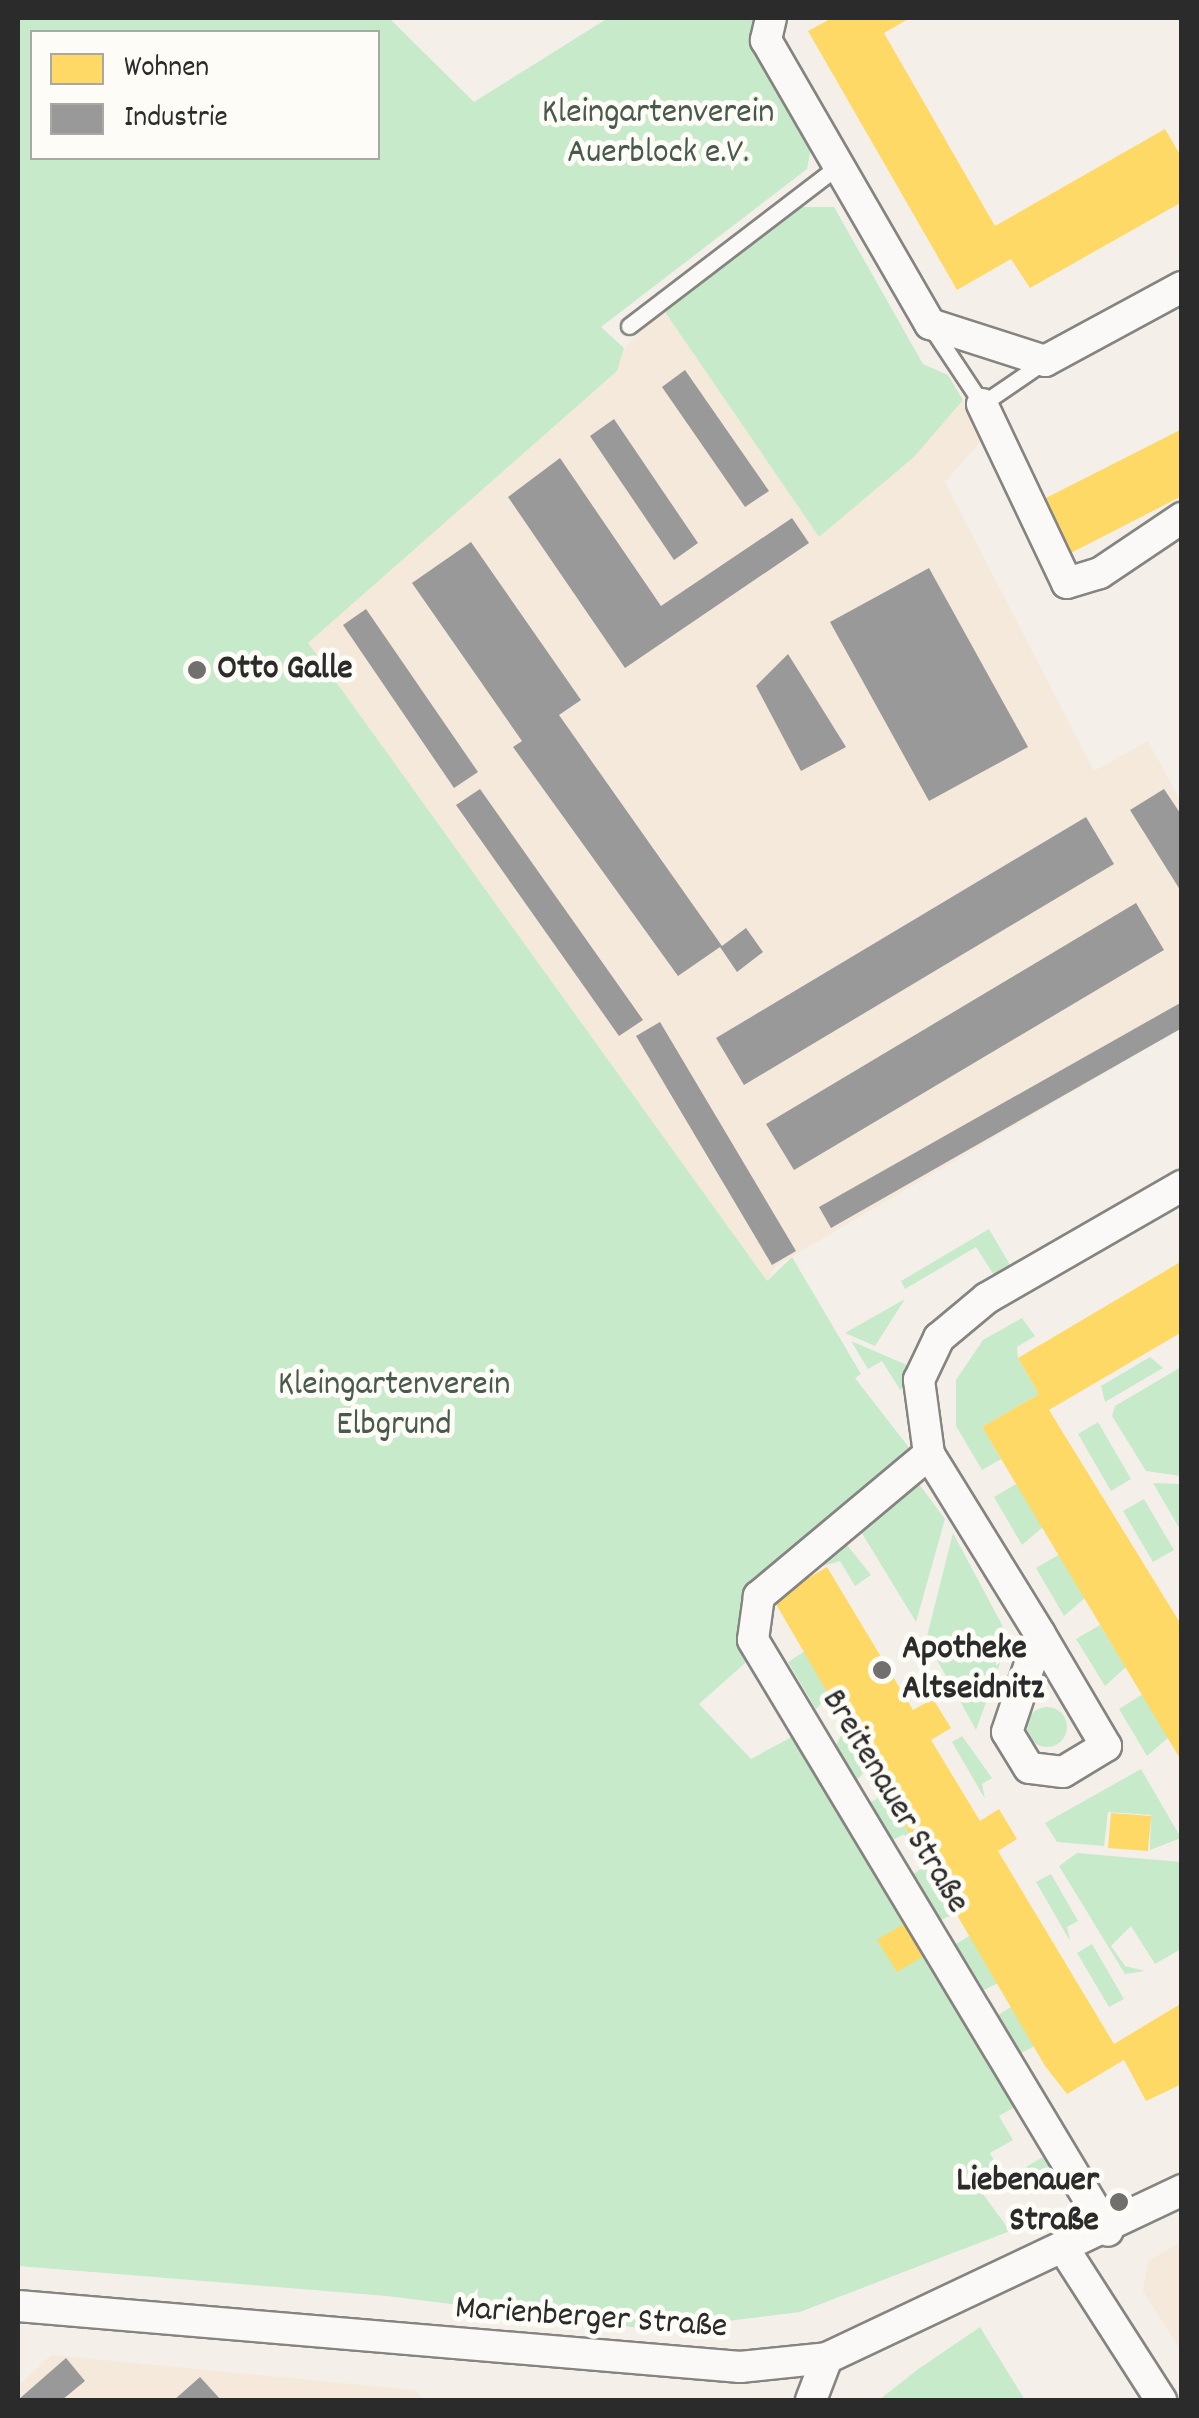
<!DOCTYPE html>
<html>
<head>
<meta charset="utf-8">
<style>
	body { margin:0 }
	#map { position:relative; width:1199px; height:2418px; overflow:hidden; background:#f4f0e9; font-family:Dekko,sans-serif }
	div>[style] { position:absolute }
	.built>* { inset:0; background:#f4e9da }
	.green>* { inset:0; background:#c6eaca }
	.round { border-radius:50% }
	.homes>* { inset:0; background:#ffd966 }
	.industry>* { inset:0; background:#999 }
	.roads { filter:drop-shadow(2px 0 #858480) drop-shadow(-2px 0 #858480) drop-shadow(0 2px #858480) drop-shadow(0 -2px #858480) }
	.service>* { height:15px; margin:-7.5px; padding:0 7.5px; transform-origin:7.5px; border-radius:7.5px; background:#faf9f7 }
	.minor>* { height:30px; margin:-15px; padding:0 15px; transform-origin:15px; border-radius:15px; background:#faf9f7 }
	.dots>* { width:28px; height:28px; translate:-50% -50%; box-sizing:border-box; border:5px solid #fdfcf7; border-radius:50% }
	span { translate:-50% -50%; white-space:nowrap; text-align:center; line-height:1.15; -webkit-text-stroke:10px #fdfcf7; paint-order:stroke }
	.park-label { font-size:35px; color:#485a4c }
	.poi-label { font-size:35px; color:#2b2b2b; font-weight:700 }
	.left { translate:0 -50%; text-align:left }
	.right { translate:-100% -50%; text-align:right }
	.street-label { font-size:35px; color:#2b2b2b }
	.frame { position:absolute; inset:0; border:20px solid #2b2b2b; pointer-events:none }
	.legend { position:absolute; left:30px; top:30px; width:350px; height:130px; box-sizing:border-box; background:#fdfcf7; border:2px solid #a9a8a5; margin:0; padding:12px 18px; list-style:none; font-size:30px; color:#2b2b2b }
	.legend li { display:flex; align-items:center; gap:20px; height:50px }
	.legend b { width:50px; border:2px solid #a9a8a5 }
</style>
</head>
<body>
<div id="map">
	<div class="built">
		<div style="clip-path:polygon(663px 309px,819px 537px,914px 457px,963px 400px,982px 440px,945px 482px,1094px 771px,1148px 741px,1181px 802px,1181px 1028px,776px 1266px,767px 1282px,308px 643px,617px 371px,624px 348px)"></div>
		<div style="clip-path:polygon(1181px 2242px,1181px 2351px,1143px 2291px,1148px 2261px)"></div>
		<div style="clip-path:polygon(51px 2355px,415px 2390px,424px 2400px,18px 2400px,18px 2386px)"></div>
	</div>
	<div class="green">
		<div style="clip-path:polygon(evenodd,18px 18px,389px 18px,474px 102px,608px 18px,759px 18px,812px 143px,807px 169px,601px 327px,624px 348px,617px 371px,308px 643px,767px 1281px,792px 1257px,861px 1374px,855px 1378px,911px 1450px,749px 1592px,739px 1632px,753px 1656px,699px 1704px,751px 1759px,799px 1733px,1020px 2104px,999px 2116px,1013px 2140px,990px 2153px,1005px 2179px,1050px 2153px,1051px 2170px,983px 2194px,1010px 2231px,800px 2312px,655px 2330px,387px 2296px,18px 2266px,18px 18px,32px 32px,378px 32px,378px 158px,32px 158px,32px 32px)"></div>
		<div style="clip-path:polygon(798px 207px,834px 207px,923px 364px,948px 375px,963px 400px,914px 457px,819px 537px,663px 309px)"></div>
		<div style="clip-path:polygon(989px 1229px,1010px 1265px,994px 1275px,976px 1247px,905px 1289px,901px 1281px)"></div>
		<div style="clip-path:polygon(905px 1299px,875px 1346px,845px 1333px)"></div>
		<div style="clip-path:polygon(1022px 1318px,1035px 1336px,1017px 1347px,1018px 1358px,1039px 1394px,982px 1427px,1001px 1459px,982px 1470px,956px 1426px,956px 1380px,983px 1340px)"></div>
		<div style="clip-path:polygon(851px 1341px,907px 1365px,901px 1391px,882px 1361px,868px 1369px)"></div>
		<div style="clip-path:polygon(1150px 1357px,1163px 1368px,1105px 1402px,1101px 1386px)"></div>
		<div style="clip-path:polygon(1181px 1367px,1181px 1476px,1146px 1471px,1112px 1416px,1115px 1406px)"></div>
		<div style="clip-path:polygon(1098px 1422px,1131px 1479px,1111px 1491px,1078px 1434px)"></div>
		<div style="clip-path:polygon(916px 1480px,945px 1519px,916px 1622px,860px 1530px)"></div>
		<div style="clip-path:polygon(1018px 1483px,1044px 1526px,1022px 1545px,994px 1497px)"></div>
		<div style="clip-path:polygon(1153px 1483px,1181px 1484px,1181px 1531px)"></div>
		<div style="clip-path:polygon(1144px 1499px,1174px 1550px,1153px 1562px,1123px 1511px)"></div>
		<div style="clip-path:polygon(953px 1533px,1009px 1638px,976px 1730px,926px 1640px)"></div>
		<div style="clip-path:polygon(843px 1540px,871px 1575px,855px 1586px,840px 1561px,810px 1570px)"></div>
		<div style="clip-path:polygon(1060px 1554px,1086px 1597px,1064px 1616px,1036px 1568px)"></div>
		<div style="clip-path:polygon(1100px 1625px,1126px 1667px,1105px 1686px,1076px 1639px)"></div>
		<div style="clip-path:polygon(805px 1651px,831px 1693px,816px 1709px,788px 1662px)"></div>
		<div style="clip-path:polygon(1143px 1694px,1169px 1737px,1147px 1756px,1119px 1709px)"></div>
		<div class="round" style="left:1027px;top:1707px;width:40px;height:40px"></div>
		<div style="clip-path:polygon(848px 1723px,872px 1763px,857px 1780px,836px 1745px)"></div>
		<div style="clip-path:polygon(962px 1736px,992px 1778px,982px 1784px,985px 1799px,952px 1742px)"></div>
		<div style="clip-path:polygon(1141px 1769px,1181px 1838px,1150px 1850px,1151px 1815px,1108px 1812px,1104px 1846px,1057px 1842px,1045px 1823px)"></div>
		<div style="clip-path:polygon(890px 1792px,914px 1840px,910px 1842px,904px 1834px,893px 1840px,871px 1802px)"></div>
		<div style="clip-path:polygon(1077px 1853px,1181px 1862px,1181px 1949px,1155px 1964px,1131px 1926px,1111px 1946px,1125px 1966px,1145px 1971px,1125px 1974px,1059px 1866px)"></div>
		<div style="clip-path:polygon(932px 1862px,956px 1913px,941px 1920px,913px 1874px)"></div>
		<div style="clip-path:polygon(1051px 1874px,1078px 1921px,1067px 1927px,1070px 1941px,1036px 1882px)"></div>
		<div style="clip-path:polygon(974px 1933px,998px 1983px,984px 1990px,956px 1944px)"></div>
		<div style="clip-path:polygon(1092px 1944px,1124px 1999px,1109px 2007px,1077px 1953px)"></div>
		<div style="clip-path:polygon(1016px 2004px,1039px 2044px,1021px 2053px,998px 2015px)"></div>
		<div style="clip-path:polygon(980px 2327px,1025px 2400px,879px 2400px,917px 2370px)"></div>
	</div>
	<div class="homes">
		<div style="clip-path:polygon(832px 18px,910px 18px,884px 33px,995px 226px,1165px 129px,1182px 158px,1182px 202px,1030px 288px,1011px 259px,957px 290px,808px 31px)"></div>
		<div style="clip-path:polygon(1182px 429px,1182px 496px,1069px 554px,1042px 500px)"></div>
		<div style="clip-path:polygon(1182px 1261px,1182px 1332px,1049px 1410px,1182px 1626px,1182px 1762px,982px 1427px,1039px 1394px,1018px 1358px)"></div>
		<div style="clip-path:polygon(827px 1567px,913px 1710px,933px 1699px,951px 1728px,931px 1740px,980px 1821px,999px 1809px,1017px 1839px,998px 1851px,1114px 2044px,1182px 2003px,1182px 2084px,1146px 2101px,1124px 2060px,1067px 2094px,1045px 2066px,773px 1599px)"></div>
		<div style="clip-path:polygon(1111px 1813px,1151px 1816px,1148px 1851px,1108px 1848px)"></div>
		<div style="clip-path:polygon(905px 1923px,924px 1956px,897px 1972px,877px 1940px)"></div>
	</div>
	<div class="industry">
		<div style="clip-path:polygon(685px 370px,769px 491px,745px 507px,662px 387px)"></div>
		<div style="clip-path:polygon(614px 419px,698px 543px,674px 560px,590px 436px)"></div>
		<div style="clip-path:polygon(560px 458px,661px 606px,792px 518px,809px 543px,625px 668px,508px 497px)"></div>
		<div style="clip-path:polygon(471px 542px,581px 700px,559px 715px,722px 946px,746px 928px,763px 952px,737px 972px,720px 947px,678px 976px,513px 747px,522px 741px,412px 583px)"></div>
		<div style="clip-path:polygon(929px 568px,1028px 747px,929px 801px,830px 622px)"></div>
		<div style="clip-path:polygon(366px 609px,478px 772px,454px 788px,343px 625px)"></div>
		<div style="clip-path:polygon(788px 654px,846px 747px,801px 771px,756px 686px)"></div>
		<div style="clip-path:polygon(480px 789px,643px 1020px,619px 1036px,456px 805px)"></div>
		<div style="clip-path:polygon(1164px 789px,1182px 816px,1182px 893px,1130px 810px)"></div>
		<div style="clip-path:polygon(1086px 817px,1114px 864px,744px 1085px,716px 1038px)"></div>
		<div style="clip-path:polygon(1136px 903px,1164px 950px,794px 1170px,766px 1124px)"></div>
		<div style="clip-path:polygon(1182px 1002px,1182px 1028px,831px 1228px,819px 1207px)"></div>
		<div style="clip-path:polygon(660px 1022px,796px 1251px,772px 1265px,636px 1036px)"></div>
		<div style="clip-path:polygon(66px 2358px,85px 2381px,62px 2400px,18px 2400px)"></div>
		<div style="clip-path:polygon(200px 2377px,221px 2400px,174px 2400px)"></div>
	</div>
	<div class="roads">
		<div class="service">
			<div style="left:629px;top:326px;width:262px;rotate:-37.4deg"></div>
			<div style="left:933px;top:330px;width:89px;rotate:56.5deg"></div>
			<div style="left:982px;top:404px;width:76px;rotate:-34.3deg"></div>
		</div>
		<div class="minor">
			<div style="left:771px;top:18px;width:23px;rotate:103deg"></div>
			<div style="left:766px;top:40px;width:328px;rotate:60deg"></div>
			<div style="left:930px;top:324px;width:121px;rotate:17.8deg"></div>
			<div style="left:1045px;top:361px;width:156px;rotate:-28.4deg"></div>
			<div style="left:982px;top:404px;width:198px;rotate:64.6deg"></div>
			<div style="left:1067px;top:583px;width:34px;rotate:-17deg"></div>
			<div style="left:1100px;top:573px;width:99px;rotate:-33.9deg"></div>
			<div style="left:929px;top:1454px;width:222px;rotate:140.1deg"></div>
			<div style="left:759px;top:1596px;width:44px;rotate:97.8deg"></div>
			<div style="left:753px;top:1640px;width:689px;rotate:59.01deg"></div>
			<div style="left:1040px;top:1634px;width:130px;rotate:59.5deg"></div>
			<div style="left:1106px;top:1746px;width:50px;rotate:148.8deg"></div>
			<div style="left:1063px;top:1772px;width:34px;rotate:-173deg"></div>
			<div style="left:1029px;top:1768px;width:42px;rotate:-121.4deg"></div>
			<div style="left:1007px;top:1732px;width:103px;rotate:-71.4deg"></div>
			<div style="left:1040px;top:1634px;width:211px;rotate:-121.7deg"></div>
			<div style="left:929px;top:1454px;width:75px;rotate:-97.7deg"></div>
			<div style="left:919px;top:1380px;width:47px;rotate:-64.5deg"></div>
			<div style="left:939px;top:1338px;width:62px;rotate:-39.8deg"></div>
			<div style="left:987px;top:1298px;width:225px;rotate:-29.9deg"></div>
			<div style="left:1066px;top:2252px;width:176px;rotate:57.3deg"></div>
			<div style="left:18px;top:2306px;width:725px;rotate:4.83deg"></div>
			<div style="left:740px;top:2367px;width:87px;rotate:-5.9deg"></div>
			<div style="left:827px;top:2358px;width:393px;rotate:-25.3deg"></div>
			<div style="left:811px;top:2400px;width:45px;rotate:-69.1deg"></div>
		</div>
	</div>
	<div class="dots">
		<div style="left:197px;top:670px;background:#71706e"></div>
		<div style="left:882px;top:1670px;background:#71706e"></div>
		<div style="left:1119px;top:2202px;background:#71706e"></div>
	</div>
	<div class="park-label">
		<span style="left:658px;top:134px">Kleingartenverein<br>Auerblock e.V.</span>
		<span style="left:394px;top:1406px">Kleingartenverein<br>Elbgrund</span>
	</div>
	<div class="poi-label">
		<span class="left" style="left:217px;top:670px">Otto Galle</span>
		<span class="left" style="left:902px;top:1670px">Apotheke<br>Altseidnitz</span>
		<span class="right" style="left:1099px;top:2202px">Liebenauer<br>Straße</span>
	</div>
	<div class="street-label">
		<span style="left:894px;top:1802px;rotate:59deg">Breitenauer Straße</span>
		<span style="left:591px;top:2319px;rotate:4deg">Marienberger Straße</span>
	</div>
	<div class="frame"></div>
	<ul class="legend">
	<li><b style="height:28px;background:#ffd966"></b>Wohnen</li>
	<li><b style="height:28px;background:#999"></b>Industrie</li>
	</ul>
</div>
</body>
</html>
